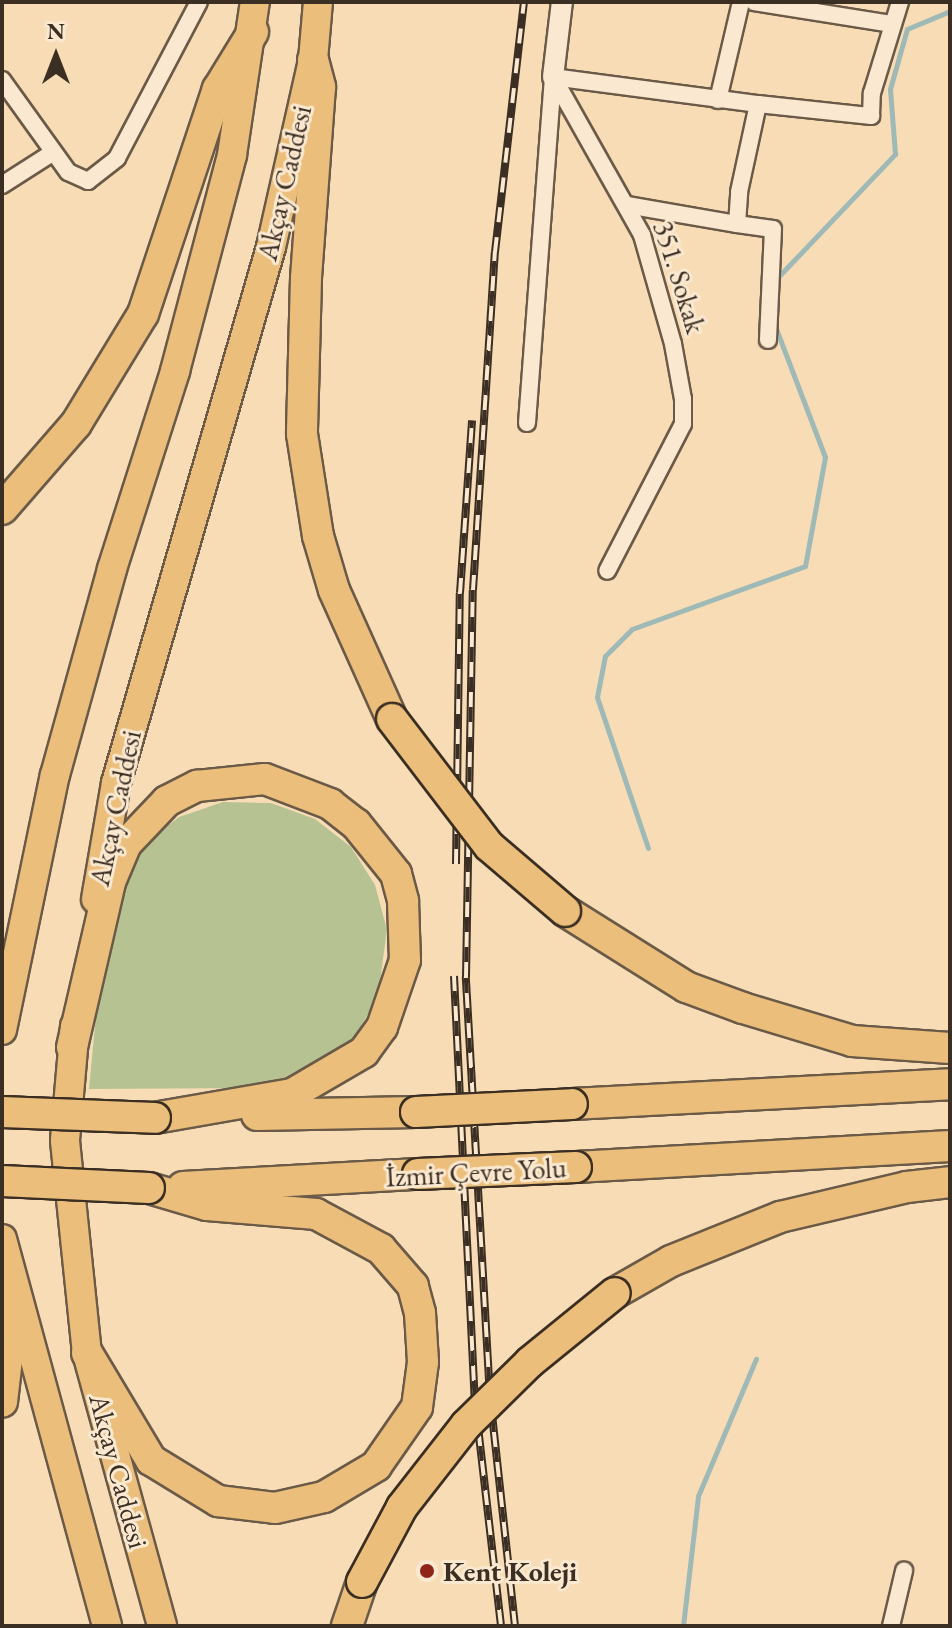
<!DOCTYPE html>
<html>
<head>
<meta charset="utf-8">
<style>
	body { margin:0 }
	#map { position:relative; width:952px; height:1628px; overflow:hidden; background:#f7dcb6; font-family:"EB Garamond",serif }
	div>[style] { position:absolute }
	.green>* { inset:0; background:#b7c293 }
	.stream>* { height:5px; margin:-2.5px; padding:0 2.5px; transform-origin:2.5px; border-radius:2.5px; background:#9fbab6 }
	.roads { filter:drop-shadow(2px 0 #6a5a47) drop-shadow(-2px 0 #6a5a47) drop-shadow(0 2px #6a5a47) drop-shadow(0 -2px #6a5a47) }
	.minor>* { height:16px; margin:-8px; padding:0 8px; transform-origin:8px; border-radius:8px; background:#fae8d0 }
	.tertiary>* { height:20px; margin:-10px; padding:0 10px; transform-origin:10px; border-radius:10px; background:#fae8d0 }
	.trunk>* { height:28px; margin:-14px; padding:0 14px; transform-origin:14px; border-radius:14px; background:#ecbe7b }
	.motorway>* { height:30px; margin:-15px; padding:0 15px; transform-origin:15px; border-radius:15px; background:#ecbe7b }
	.rail>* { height:8px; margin-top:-4px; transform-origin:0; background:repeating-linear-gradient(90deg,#fae8d0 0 15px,#3b2e22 0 30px); box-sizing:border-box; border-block:2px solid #3b2e22 }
	.bridges { filter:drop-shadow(2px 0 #3b2e22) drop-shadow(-2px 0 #3b2e22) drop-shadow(0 2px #3b2e22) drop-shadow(0 -2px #3b2e22) }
	.motorway-bridge>* { height:30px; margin:-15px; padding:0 15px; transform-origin:15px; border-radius:15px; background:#ecbe7b }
	.dots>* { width:22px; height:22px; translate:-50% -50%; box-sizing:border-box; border:4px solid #fae8d0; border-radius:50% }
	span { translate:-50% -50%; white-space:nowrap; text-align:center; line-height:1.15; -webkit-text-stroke:6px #fae8d0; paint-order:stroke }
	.street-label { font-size:28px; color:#3b2e22 }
	.poi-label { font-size:28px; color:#3b2e22; font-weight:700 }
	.left { translate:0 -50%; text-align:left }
	.frame { position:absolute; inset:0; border:4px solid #3b2e22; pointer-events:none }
	.north { position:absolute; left:16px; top:16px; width:80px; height:80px; -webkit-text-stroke:6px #fae8d0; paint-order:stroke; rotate:0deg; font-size:22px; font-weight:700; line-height:32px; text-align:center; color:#3b2e22 }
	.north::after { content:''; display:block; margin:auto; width:28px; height:36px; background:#3b2e22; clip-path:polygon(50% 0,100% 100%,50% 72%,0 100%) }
</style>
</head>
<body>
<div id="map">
	<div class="green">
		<div style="clip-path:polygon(223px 802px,271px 803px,315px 819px,351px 847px,375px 885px,387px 930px,378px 996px,358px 1032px,341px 1049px,313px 1070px,282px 1082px,254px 1088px,89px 1089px,104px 931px,141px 846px,179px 817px)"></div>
	</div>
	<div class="stream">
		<div style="left:778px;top:277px;width:170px;rotate:-46.4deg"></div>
		<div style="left:895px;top:154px;width:65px;rotate:-94.4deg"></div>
		<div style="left:890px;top:89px;width:62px;rotate:-74.2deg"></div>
		<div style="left:907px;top:29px;width:47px;rotate:-22.7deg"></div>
		<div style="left:648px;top:848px;width:159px;rotate:-108.7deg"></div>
		<div style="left:597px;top:697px;width:42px;rotate:-79deg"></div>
		<div style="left:605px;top:656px;width:38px;rotate:-45deg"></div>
		<div style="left:632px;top:629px;width:184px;rotate:-20deg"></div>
		<div style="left:805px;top:566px;width:111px;rotate:-79.6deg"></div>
		<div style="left:825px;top:457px;width:140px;rotate:-110.9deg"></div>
		<div style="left:683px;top:1626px;width:131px;rotate:-83.4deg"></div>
		<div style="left:698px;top:1496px;width:149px;rotate:-67.1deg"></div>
	</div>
	<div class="roads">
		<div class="minor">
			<div style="left:754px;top:2px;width:140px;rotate:9.1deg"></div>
			<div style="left:553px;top:77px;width:181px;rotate:60.6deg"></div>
			<div style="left:642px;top:235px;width:113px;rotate:74.1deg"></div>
			<div style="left:673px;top:344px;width:56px;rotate:79.7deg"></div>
			<div style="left:683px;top:399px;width:25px;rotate:90deg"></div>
			<div style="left:683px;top:424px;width:165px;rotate:117.3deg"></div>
			<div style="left:553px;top:77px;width:207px;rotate:7.5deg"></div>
			<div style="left:2px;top:80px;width:113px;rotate:54.3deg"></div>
			<div style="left:68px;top:172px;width:22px;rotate:24deg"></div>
			<div style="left:88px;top:181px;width:37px;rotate:-38deg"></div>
			<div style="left:117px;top:158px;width:176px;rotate:-62.3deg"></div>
			<div style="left:718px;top:100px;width:101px;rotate:-76.8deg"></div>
			<div style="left:2px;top:185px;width:59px;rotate:-32.6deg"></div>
			<div style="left:627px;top:205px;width:112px;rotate:9.8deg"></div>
			<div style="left:737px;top:224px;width:32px;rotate:-86deg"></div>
			<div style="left:739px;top:192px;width:90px;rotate:-77.8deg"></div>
			<div style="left:758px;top:104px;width:114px;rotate:6.1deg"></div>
			<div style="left:871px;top:116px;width:23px;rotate:-88deg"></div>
			<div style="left:872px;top:93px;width:95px;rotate:-72.9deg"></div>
			<div style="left:737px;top:224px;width:36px;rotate:8deg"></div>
			<div style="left:773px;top:229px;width:111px;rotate:92.6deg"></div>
			<div style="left:527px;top:423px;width:345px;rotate:-85.7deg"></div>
			<div style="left:891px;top:1626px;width:57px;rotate:-76.7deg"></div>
		</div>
		<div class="tertiary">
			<div style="left:553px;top:77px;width:76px;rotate:-83.2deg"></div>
		</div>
		<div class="trunk">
			<div style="left:96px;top:899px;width:118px;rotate:-80.2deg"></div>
			<div style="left:116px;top:783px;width:558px;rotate:-73.87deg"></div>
			<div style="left:271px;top:247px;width:192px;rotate:-77.3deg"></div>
			<div style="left:313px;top:60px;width:58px;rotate:-85.1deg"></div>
			<div style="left:75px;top:1026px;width:115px;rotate:95deg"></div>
			<div style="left:65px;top:1141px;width:213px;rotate:84.1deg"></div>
			<div style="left:87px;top:1353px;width:283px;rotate:74.6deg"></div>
			<div style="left:2px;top:1030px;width:260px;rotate:-78.3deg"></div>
			<div style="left:55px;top:775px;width:214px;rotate:-74.5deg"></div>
			<div style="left:112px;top:569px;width:208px;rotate:-72.3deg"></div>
			<div style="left:175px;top:371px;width:223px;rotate:-75.2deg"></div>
			<div style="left:232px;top:155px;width:155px;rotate:-81.5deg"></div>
			<div style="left:2px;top:1239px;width:401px;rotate:74.8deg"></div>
		</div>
		<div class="motorway">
			<div style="left:313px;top:60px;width:28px;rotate:75deg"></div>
			<div style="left:320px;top:87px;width:192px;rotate:94.2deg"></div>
			<div style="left:306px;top:278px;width:156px;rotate:91.5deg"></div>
			<div style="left:302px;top:434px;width:103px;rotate:81.1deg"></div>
			<div style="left:318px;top:536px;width:56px;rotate:73.5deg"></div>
			<div style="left:334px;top:590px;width:141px;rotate:65.8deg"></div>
			<div style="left:2px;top:509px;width:113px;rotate:-49deg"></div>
			<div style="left:76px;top:424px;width:129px;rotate:-58.7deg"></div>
			<div style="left:143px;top:314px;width:237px;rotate:-71.6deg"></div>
			<div style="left:218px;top:89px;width:67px;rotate:-58.4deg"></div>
			<div style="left:565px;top:911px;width:143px;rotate:32.1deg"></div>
			<div style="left:686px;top:987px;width:61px;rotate:20.2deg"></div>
			<div style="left:743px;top:1008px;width:114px;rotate:16.8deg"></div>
			<div style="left:852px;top:1041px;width:98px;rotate:4.1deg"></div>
			<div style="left:72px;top:1047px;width:169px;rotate:-77deg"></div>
			<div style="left:110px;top:882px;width:41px;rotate:-67.2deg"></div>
			<div style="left:126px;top:844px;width:59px;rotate:-46.4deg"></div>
			<div style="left:167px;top:801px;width:34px;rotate:-27deg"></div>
			<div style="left:197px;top:786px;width:68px;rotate:-5.9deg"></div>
			<div style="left:265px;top:779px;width:70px;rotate:21deg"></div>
			<div style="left:330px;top:804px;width:33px;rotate:38deg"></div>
			<div style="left:356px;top:824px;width:64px;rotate:51.3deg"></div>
			<div style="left:396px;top:874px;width:28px;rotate:75deg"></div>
			<div style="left:403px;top:901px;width:59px;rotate:88.1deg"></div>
			<div style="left:405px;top:960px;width:71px;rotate:108.9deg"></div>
			<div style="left:382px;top:1027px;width:31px;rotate:126deg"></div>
			<div style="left:364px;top:1052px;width:83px;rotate:149.7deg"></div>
			<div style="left:292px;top:1094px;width:139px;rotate:170.1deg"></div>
			<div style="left:572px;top:1104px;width:379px;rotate:-3deg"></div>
			<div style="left:257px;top:1115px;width:159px;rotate:-1.1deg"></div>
			<div style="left:576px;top:1167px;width:375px;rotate:-3.2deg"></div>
			<div style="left:183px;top:1187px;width:235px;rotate:-3.2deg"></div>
			<div style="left:2px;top:1273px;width:77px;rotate:85.5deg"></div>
			<div style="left:8px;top:1350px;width:52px;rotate:96.6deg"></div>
			<div style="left:615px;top:1293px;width:64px;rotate:-29.7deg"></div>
			<div style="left:671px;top:1261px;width:118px;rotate:-22deg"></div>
			<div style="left:780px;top:1217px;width:130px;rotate:-13.3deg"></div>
			<div style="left:907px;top:1187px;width:43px;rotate:-6.6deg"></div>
			<div style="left:87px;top:1353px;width:125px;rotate:59.1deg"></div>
			<div style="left:151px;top:1460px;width:79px;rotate:31.5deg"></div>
			<div style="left:218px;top:1501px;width:57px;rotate:7deg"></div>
			<div style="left:275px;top:1508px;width:50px;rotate:-12.7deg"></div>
			<div style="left:324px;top:1497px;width:61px;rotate:-30.8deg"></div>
			<div style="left:376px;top:1466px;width:72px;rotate:-55.2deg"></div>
			<div style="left:417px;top:1407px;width:45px;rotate:-82.4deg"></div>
			<div style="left:423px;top:1362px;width:49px;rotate:-93.5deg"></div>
			<div style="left:420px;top:1313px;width:28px;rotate:-105deg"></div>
			<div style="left:413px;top:1286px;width:49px;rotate:-130.9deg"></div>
			<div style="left:381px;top:1249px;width:74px;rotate:-151.7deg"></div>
			<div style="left:316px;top:1214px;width:109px;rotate:-175.3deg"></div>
			<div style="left:207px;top:1205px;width:60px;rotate:-163.7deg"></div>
			<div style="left:347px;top:1626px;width:46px;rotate:-71.2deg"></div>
		</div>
	</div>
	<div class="rail">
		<div style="left:456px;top:864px;width:271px;rotate:-89.2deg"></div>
		<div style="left:460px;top:593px;width:173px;rotate:-86deg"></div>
		<div style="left:454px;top:976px;width:426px;rotate:87.2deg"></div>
		<div style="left:475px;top:1401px;width:226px;rotate:83.4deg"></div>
		<div style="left:515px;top:1626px;width:230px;rotate:-96.2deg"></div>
		<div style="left:490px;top:1397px;width:421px;rotate:-93.3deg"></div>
		<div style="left:466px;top:977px;width:387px;rotate:-89deg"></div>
		<div style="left:473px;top:590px;width:339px;rotate:-86.3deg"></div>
		<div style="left:495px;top:252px;width:252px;rotate:-83.4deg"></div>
	</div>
	<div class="bridges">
		<div class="motorway-bridge">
			<div style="left:392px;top:719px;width:160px;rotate:52.6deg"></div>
			<div style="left:489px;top:846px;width:100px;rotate:40.5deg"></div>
			<div style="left:2px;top:1112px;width:153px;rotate:2.2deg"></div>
			<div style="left:416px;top:1112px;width:156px;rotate:-2.9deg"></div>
			<div style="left:418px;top:1174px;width:158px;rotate:-2.5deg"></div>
			<div style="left:2px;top:1181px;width:147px;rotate:2.7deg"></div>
			<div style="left:362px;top:1582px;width:85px;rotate:-61.9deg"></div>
			<div style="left:402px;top:1507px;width:104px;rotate:-52deg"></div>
			<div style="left:466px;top:1425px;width:90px;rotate:-44.5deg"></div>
			<div style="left:530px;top:1362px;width:109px;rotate:-39.1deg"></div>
		</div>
	</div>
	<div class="dots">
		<div style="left:427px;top:1571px;background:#8f2418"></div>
	</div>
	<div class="street-label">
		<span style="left:284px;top:183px;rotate:-77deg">Akçay Caddesi</span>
		<span style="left:680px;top:277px;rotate:73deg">351. Sokak</span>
		<span style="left:115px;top:808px;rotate:-78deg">Akçay Caddesi</span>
		<span style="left:476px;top:1172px;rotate:-3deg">İzmir Çevre Yolu</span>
		<span style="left:119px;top:1471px;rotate:75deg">Akçay Caddesi</span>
	</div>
	<div class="poi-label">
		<span class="left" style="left:443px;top:1571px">Kent Koleji</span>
	</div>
	<div class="frame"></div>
	<div class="north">N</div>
</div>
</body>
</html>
